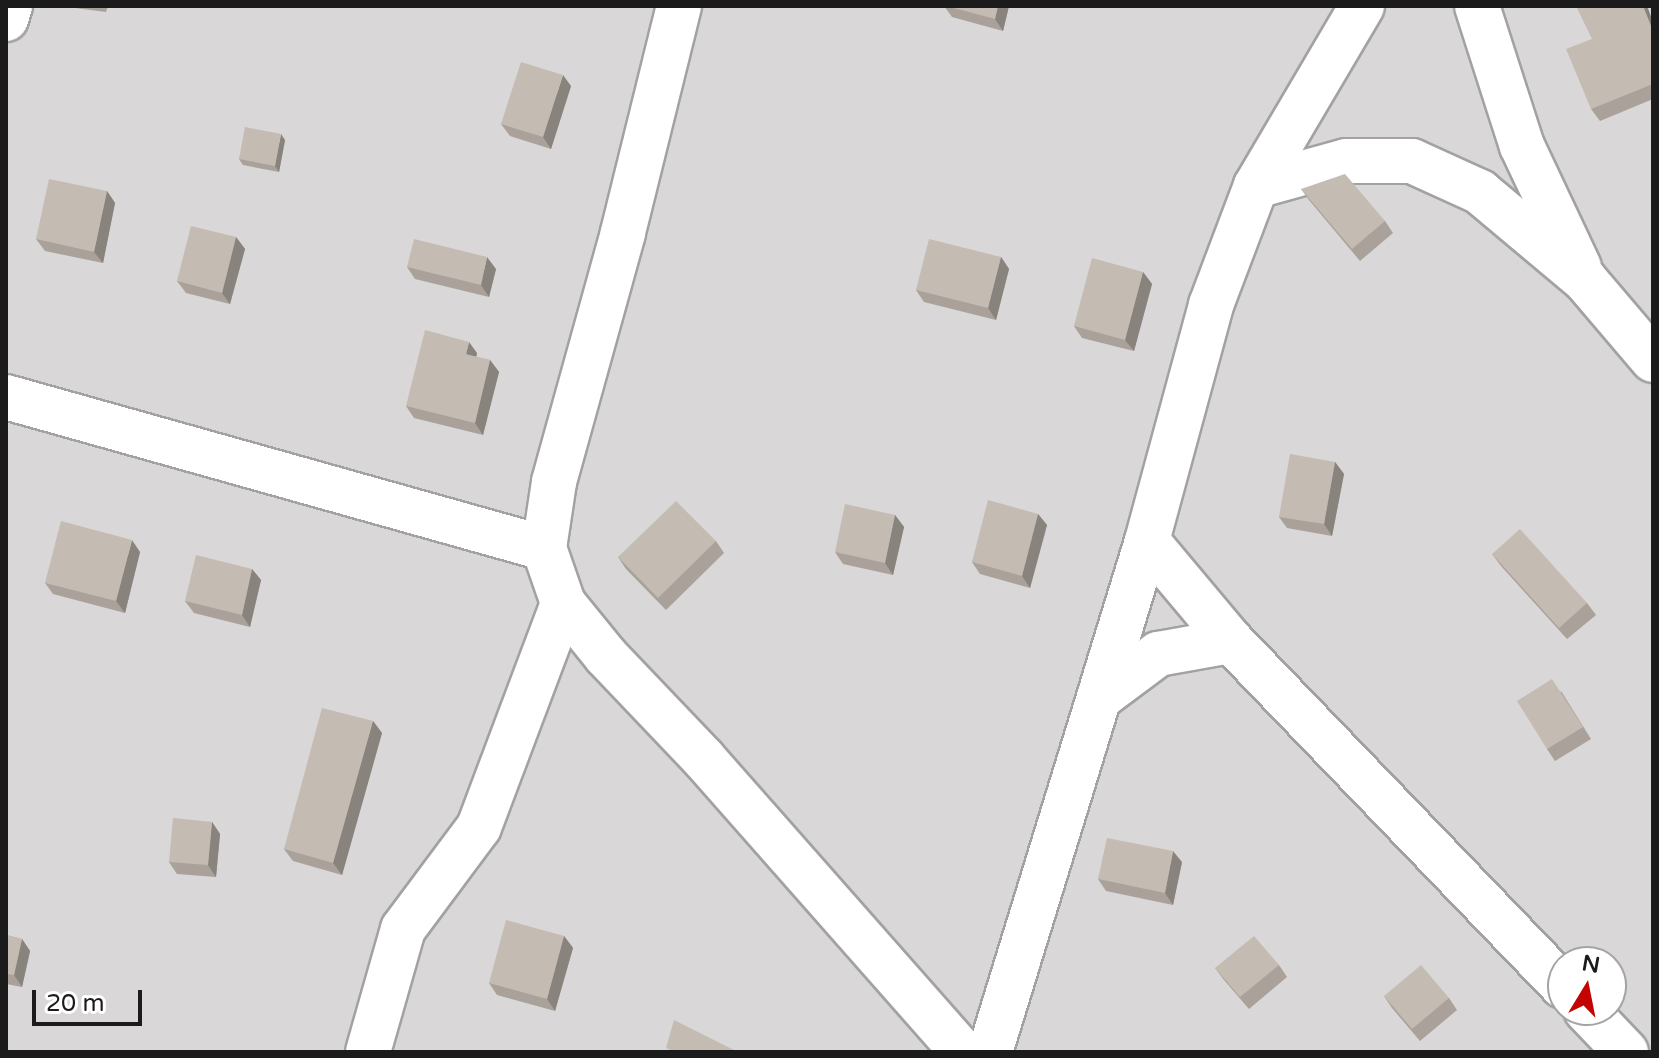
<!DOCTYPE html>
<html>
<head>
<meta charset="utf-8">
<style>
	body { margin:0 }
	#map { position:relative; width:1659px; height:1058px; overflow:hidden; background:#ece8e0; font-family:"Varela Round",sans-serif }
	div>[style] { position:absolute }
	.residential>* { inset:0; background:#d9d7d7 }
	.roads { filter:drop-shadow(2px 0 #a2a2a2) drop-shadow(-2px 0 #a2a2a2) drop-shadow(0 2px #a2a2a2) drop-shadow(0 -2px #a2a2a2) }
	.minor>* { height:44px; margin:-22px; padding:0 22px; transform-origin:22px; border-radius:22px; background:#fff }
	.wall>* { inset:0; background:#a9a19a }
	.shaded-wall>* { inset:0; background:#89837d }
	.building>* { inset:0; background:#c4bbb3 }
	span { translate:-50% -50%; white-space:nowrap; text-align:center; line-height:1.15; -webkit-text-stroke:6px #fff; paint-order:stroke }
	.frame { position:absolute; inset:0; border:8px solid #1b1b1b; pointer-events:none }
	.north { position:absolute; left:1547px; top:946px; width:80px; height:80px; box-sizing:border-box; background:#fff; border:2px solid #a4a4a4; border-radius:50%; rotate:10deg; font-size:22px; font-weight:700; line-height:32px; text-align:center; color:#1b1b1b }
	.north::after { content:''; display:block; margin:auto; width:28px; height:36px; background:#c30402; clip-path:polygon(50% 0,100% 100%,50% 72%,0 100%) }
	.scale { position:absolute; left:32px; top:990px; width:110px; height:36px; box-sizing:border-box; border:4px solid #1b1b1b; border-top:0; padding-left:10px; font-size:24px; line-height:28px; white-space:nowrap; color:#1b1b1b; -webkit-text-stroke:6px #fff; paint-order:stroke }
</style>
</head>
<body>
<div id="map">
	<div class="residential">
		<div style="clip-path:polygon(evenodd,6px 6px,1653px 6px,1653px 1052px,6px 1052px,6px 6px,1563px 962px,1611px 962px,1611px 1010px,1563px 1010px,1563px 962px)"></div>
	</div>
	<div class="roads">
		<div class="minor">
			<div style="left:679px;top:6px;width:234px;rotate:103.9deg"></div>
			<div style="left:623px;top:233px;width:258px;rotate:105.5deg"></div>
			<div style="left:554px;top:482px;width:67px;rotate:98.6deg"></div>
			<div style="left:544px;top:548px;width:58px;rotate:70.9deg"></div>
			<div style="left:563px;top:603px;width:68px;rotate:50.9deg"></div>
			<div style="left:606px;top:656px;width:142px;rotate:46.4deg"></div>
			<div style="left:704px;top:759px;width:390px;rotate:48.6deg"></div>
			<div style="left:1477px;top:6px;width:147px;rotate:72.2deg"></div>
			<div style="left:1522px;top:146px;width:134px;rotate:64.8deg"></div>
			<div style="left:6px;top:19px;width:14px;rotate:-73deg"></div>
			<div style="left:1256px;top:186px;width:93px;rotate:-15.5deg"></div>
			<div style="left:1346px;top:161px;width:66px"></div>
			<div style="left:1412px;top:161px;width:75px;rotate:24.5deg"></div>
			<div style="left:1480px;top:192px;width:137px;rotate:40deg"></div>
			<div style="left:1585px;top:280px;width:105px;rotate:49.6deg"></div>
			<div style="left:6px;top:397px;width:559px;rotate:15.68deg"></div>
			<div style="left:1147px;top:541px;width:131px;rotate:50deg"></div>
			<div style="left:1231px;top:641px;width:479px;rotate:46.1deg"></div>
			<div style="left:1099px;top:698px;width:74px;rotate:-36.7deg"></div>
			<div style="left:1158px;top:654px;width:74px;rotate:-10.1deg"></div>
			<div style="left:1586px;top:1010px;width:58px;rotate:46.4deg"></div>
			<div style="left:368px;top:1052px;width:128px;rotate:-74.1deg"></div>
			<div style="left:403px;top:929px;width:127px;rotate:-53.3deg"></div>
			<div style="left:479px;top:827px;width:239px;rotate:-69.4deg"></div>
			<div style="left:990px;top:1052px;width:535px;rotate:-72.92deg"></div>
			<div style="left:1147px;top:541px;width:245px;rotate:-74.8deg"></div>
			<div style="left:1211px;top:305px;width:127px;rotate:-69.3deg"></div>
			<div style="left:1256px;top:186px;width:209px;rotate:-59.5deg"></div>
		</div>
	</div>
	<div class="wall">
		<div style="clip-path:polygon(60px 6px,108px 6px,106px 12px)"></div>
		<div style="clip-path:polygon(944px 6px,1009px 6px,1003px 31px,952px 17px)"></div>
		<div style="clip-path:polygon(1647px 6px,1653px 22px,1653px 99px,1600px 121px,1591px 109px,1592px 39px)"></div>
		<div style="clip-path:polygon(571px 86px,551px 149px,510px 136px,501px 124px)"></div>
		<div style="clip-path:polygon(285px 140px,279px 172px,243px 165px,239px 159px)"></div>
		<div style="clip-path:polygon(1301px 189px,1385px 221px,1393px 233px,1360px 261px,1309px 200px)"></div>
		<div style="clip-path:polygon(107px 191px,115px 203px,103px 263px,45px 251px,36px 239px)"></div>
		<div style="clip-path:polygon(236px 237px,245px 249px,230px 304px,186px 293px,177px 281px)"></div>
		<div style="clip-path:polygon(1001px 257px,1009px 269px,996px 320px,924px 302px,916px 290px)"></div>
		<div style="clip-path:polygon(407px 267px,496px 269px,489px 297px,415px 279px)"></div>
		<div style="clip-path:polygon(1143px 272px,1152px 284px,1134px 351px,1082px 338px,1074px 326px)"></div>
		<div style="clip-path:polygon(477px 353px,476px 357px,490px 360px,499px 372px,483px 435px,414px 418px,406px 406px)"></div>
		<div style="clip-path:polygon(1335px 462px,1344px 474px,1332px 536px,1287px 528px,1279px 517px)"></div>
		<div style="clip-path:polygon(1038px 514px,1047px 525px,1030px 588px,980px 574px,972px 562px)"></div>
		<div style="clip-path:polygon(895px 515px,904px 527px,893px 575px,843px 564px,835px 552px)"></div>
		<div style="clip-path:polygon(716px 541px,724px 553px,666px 610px,626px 569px,618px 557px)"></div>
		<div style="clip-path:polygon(140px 552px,125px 613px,53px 594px,45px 583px)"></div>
		<div style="clip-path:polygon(1492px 554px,1587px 603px,1596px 615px,1567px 639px,1501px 566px)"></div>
		<div style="clip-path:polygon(252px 569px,261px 580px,250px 627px,194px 613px,185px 601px)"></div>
		<div style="clip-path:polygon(1561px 691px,1591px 739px,1555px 761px,1547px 749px)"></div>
		<div style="clip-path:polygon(373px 721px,382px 733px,342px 875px,293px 861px,284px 849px)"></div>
		<div style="clip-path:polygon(212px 822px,220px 834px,216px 877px,177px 874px,169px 862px)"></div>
		<div style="clip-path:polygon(1182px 862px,1173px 905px,1106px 891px,1098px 879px)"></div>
		<div style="clip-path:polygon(6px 935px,22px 939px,30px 951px,22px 987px,6px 984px)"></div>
		<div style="clip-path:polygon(564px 936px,573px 948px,555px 1011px,497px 995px,489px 983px)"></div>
		<div style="clip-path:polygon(1279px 965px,1287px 977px,1249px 1009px,1224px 980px,1215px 968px)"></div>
		<div style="clip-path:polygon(1384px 996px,1449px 998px,1457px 1010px,1420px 1041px,1392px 1008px)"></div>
	</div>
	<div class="shaded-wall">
		<div style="clip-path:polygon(998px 6px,1009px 6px,1003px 31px,995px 19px)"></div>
		<div style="clip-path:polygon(1643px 6px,1647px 6px,1653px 22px,1653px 31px)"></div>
		<div style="clip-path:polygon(563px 75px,571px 86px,551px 149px,543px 137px)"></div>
		<div style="clip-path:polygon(281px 134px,285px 140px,279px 172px,275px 166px)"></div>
		<div style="clip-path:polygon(107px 191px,115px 203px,103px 263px,94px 252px)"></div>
		<div style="clip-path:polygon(236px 237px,245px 249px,230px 304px,222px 293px)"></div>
		<div style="clip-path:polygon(487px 257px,496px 269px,489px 297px,481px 285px)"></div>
		<div style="clip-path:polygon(1001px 257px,1009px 269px,996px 320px,988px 308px)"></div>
		<div style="clip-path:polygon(1143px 272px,1152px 284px,1134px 351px,1125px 340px)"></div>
		<div style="clip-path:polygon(469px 342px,477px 353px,474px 366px,466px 354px)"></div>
		<div style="clip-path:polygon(490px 360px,499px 372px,483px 435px,475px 423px)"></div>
		<div style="clip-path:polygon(1335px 462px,1344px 474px,1332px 536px,1324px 524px)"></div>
		<div style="clip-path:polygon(1038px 514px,1047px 525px,1030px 588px,1022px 576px)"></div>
		<div style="clip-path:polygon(895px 515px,904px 527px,893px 575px,885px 563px)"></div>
		<div style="clip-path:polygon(132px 540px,140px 552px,125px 613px,116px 601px)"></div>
		<div style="clip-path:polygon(252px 569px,261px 580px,250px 627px,242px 615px)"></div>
		<div style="clip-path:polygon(373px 721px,382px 733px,342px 875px,333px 863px)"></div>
		<div style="clip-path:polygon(212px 822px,220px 834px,216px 877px,208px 865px)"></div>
		<div style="clip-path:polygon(1173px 851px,1182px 862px,1173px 905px,1165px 893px)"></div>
		<div style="clip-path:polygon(564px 936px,573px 948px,555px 1011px,547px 999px)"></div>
		<div style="clip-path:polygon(22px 939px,30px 951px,22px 987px,14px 975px)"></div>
	</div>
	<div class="building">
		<div style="clip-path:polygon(946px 6px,998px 6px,995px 19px)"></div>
		<div style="clip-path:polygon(1576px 6px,1643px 6px,1653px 31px,1653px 84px,1591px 109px,1566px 49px,1592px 39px)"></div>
		<div style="clip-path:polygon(521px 62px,563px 75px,543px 137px,501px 124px)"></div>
		<div style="clip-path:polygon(245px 127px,281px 134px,275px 166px,239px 159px)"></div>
		<div style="clip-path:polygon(1345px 174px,1385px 221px,1352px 249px,1301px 189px)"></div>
		<div style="clip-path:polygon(49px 179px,107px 191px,94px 252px,36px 239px)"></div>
		<div style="clip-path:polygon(191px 226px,236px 237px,222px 293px,177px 281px)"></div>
		<div style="clip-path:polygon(414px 239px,487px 257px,481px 285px,407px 267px)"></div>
		<div style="clip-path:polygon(929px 239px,1001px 257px,988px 308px,916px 290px)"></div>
		<div style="clip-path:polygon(1092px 258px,1143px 272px,1125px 340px,1074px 326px)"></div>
		<div style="clip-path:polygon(425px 330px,469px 342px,466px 354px,490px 360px,475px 423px,406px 406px)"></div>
		<div style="clip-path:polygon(1290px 454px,1335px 462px,1324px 524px,1279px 517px)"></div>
		<div style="clip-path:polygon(988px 500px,1038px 514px,1022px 576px,972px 562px)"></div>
		<div style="clip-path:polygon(676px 501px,716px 541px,658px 598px,618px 557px)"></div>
		<div style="clip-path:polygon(845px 504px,895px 515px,885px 563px,835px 552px)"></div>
		<div style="clip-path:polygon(61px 521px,132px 540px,116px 601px,45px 583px)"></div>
		<div style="clip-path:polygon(1520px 529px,1587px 603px,1559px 628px,1492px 554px)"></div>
		<div style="clip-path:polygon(196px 555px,252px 569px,242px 615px,185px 601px)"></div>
		<div style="clip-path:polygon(1552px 679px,1583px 727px,1547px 749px,1517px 701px)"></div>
		<div style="clip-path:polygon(322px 708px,373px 721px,333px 863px,284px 849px)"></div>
		<div style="clip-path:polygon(173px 818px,212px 822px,208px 865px,169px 862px)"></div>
		<div style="clip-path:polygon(1107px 838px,1173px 851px,1165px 893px,1098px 879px)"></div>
		<div style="clip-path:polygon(506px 920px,564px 936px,547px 999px,489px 983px)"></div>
		<div style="clip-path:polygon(6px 935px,22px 939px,14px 975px,6px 974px)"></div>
		<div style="clip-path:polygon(1254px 936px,1279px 965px,1240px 997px,1215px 968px)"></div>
		<div style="clip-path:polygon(1421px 965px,1449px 998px,1412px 1029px,1384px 996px)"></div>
		<div style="clip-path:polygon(674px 1020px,738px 1052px,674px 1052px,666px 1048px)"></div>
	</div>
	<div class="frame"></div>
	<div class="north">N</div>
	<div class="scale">20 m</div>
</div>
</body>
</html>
